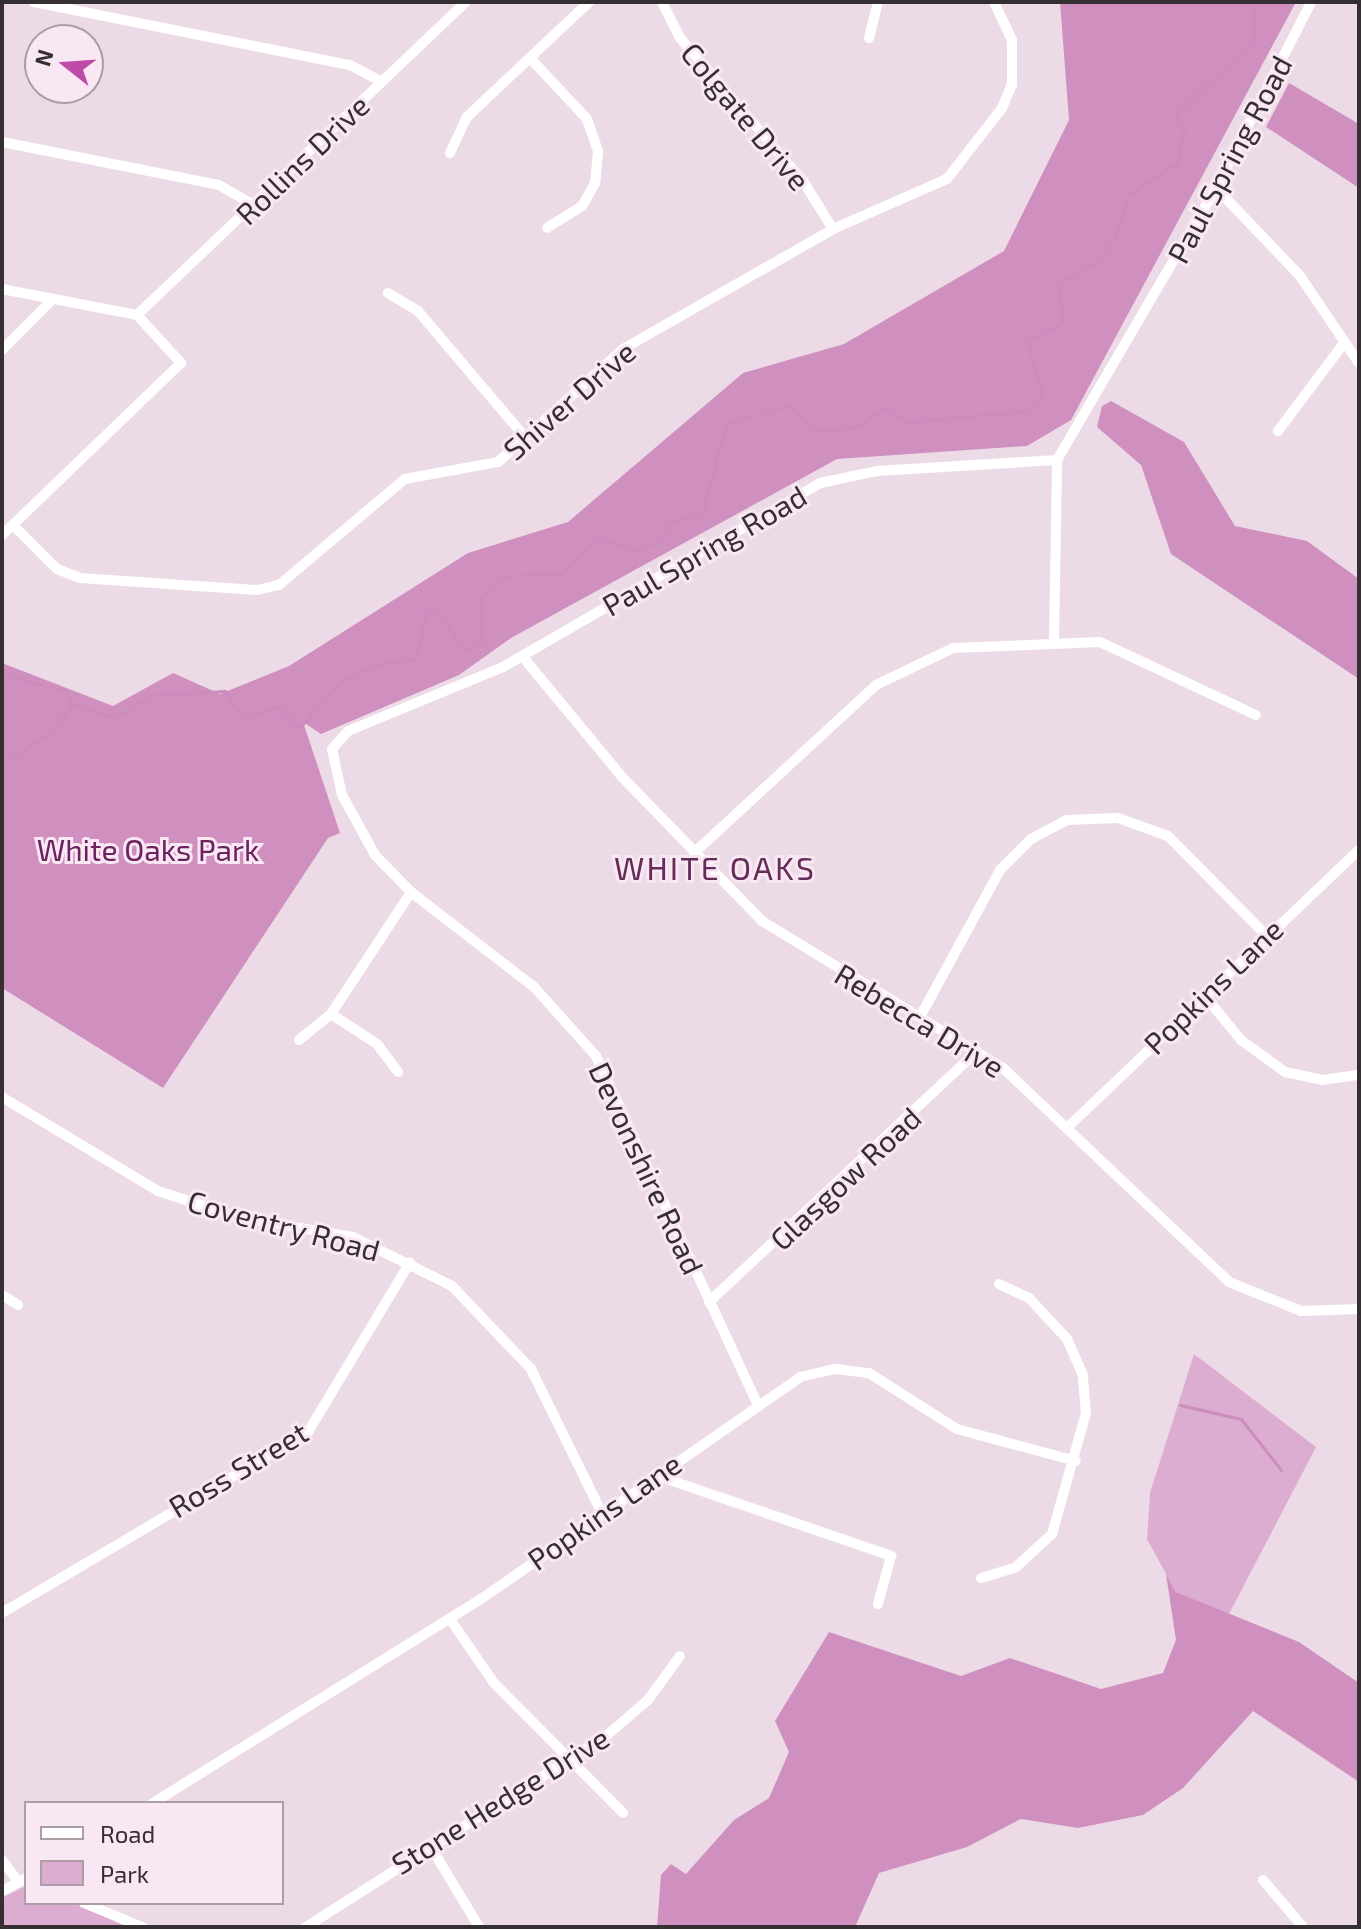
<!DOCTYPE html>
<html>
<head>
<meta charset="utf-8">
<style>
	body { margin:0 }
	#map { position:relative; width:1361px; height:1929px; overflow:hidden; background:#ecdbe7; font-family:"Exo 2",sans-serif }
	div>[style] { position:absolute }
	.green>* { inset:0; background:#dcadd0 }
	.forest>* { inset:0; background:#cf90bf }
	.stream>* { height:3px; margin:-1.5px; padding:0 1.5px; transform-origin:1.5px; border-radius:1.5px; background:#cc8dbd }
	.street>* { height:10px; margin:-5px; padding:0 5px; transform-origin:5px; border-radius:5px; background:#fff }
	span { translate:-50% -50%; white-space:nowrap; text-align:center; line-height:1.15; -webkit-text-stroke:6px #f9e8f4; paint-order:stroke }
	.street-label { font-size:30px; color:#352e33 }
	.park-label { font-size:30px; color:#6c225e }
	.neighbourhood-label { font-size:32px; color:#642c58; letter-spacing:2px }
	.frame { position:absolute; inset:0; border:4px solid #352e33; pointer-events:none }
	.legend { position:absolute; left:24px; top:1801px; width:260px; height:104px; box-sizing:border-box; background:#f9e8f4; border:2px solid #ab9ea7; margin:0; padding:10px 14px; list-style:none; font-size:24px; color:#352e33 }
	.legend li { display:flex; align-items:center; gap:16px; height:40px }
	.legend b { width:40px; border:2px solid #ab9ea7 }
	.north { position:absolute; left:24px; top:24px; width:80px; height:80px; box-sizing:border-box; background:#f9e8f4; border:2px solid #ab9ea7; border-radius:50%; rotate:287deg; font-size:22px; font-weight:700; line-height:32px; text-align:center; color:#352e33 }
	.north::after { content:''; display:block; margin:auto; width:28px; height:36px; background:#bd4ba7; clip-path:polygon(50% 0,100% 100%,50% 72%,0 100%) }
</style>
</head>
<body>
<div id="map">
	<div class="green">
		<div style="clip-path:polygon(1194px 1354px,1316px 1447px,1229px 1614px,1176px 1592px,1147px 1539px,1150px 1493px)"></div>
		<div style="clip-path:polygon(26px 1886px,26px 1903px,78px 1903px,127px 1927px,2px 1927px,2px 1898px)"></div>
	</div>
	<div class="forest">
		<div style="clip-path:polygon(1060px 2px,1296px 2px,1071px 420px,1027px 446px,837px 459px,511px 638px,459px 675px,321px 734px,303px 722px,340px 833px,328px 838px,163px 1088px,2px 988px,2px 663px,113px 706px,173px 673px,220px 694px,289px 666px,468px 553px,568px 522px,743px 373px,844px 344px,1004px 251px,1069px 120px)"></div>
		<div style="clip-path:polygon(1289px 83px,1359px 124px,1359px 188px,1266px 127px)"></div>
		<div style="clip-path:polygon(1111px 401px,1184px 442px,1235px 526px,1307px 541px,1359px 579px,1359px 679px,1171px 554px,1141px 465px,1097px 427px,1102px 406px)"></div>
		<div style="clip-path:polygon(1166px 1574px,1176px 1592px,1299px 1642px,1359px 1683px,1359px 1782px,1253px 1711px,1183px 1788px,1143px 1815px,1078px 1828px,1021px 1819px,967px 1847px,879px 1873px,855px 1927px,657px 1927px,661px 1875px,671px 1864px,686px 1874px,734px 1820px,769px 1798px,789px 1752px,775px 1721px,829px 1632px,961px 1676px,1010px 1658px,1101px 1689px,1163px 1673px,1176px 1640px)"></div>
	</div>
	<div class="stream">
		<div style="left:2px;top:674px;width:65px;rotate:15.1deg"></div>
		<div style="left:65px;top:691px;width:16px;rotate:60deg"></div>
		<div style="left:73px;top:705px;width:43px;rotate:16.3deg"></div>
		<div style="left:114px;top:717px;width:47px;rotate:-28.2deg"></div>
		<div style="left:155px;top:695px;width:70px;rotate:-3.3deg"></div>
		<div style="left:225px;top:691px;width:32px;rotate:56deg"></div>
		<div style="left:243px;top:718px;width:37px;rotate:-19deg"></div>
		<div style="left:278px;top:706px;width:30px;rotate:44deg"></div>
		<div style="left:300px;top:727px;width:59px;rotate:-47.7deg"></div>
		<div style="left:340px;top:683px;width:39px;rotate:-27deg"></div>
		<div style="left:375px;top:665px;width:41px;rotate:-8.3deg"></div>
		<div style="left:416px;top:659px;width:49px;rotate:-77.1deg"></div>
		<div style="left:427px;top:611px;width:14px;rotate:12deg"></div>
		<div style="left:441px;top:614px;width:43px;rotate:59.3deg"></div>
		<div style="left:463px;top:651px;width:21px;rotate:-25deg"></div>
		<div style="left:482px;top:642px;width:44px;rotate:-91.3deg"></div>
		<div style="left:481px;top:598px;width:34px;rotate:-40deg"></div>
		<div style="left:507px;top:576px;width:55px;rotate:-3.1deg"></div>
		<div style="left:562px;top:573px;width:49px;rotate:-45.8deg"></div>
		<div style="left:596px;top:538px;width:38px;rotate:18deg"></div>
		<div style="left:632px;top:550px;width:23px;rotate:-18deg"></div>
		<div style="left:654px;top:543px;width:30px;rotate:-48deg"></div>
		<div style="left:674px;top:521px;width:29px;rotate:-14deg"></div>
		<div style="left:702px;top:514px;width:92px;rotate:-74.9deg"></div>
		<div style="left:726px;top:425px;width:65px;rotate:-17.9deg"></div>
		<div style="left:788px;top:405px;width:41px;rotate:41.1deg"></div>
		<div style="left:819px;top:432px;width:34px;rotate:-7deg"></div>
		<div style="left:853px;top:428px;width:36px;rotate:-32deg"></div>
		<div style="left:884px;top:409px;width:27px;rotate:28deg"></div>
		<div style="left:908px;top:422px;width:119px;rotate:-5.3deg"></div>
		<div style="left:1026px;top:411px;width:23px;rotate:-47deg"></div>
		<div style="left:1042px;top:394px;width:56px;rotate:-105.5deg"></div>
		<div style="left:1027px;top:340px;width:40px;rotate:-25deg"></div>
		<div style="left:1063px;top:323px;width:38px;rotate:-97deg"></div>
		<div style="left:1058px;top:285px;width:45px;rotate:-32.3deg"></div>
		<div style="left:1096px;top:261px;width:30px;rotate:-50deg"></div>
		<div style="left:1115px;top:238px;width:44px;rotate:-74.1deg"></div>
		<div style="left:1127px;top:196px;width:60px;rotate:-33.4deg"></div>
		<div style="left:1177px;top:163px;width:35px;rotate:-78deg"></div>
		<div style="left:1184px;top:129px;width:17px;rotate:-123deg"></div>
		<div style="left:1175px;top:115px;width:108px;rotate:-43.5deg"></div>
		<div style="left:1253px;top:41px;width:39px;rotate:-87deg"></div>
		<div style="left:2px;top:762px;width:51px;rotate:-30.6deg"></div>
		<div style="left:46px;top:736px;width:41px;rotate:-48.9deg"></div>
		<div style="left:1180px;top:1405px;width:63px;rotate:12.9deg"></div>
		<div style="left:1241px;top:1419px;width:65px;rotate:51.9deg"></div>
	</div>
	<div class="street">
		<div style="left:34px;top:2px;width:322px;rotate:11.3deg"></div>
		<div style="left:350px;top:65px;width:36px;rotate:28deg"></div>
		<div style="left:662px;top:2px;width:40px;rotate:63.4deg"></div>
		<div style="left:680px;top:38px;width:189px;rotate:49.3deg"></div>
		<div style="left:803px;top:181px;width:57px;rotate:58deg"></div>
		<div style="left:869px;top:38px;width:37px;rotate:-76deg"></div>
		<div style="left:530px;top:58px;width:83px;rotate:46.9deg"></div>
		<div style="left:587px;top:119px;width:34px;rotate:71deg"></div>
		<div style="left:598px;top:151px;width:32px;rotate:95deg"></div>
		<div style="left:595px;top:183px;width:26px;rotate:119deg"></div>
		<div style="left:582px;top:206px;width:41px;rotate:147.8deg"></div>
		<div style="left:2px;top:142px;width:221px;rotate:11.2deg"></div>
		<div style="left:219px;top:185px;width:39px;rotate:30deg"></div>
		<div style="left:450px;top:153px;width:40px;rotate:-65deg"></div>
		<div style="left:467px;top:117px;width:168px;rotate:-43.3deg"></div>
		<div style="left:1216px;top:188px;width:122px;rotate:46.3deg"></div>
		<div style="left:1300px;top:276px;width:105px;rotate:55.9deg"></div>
		<div style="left:2px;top:289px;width:137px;rotate:10.9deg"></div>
		<div style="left:137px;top:315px;width:65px;rotate:47.5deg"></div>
		<div style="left:181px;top:363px;width:248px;rotate:136.1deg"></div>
		<div style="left:388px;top:293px;width:35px;rotate:31deg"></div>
		<div style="left:418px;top:311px;width:165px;rotate:49.7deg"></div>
		<div style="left:137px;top:315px;width:454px;rotate:-43.6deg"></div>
		<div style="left:2px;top:350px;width:72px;rotate:-45deg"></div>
		<div style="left:1278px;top:431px;width:110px;rotate:-53.1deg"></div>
		<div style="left:13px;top:525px;width:62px;rotate:45deg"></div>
		<div style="left:57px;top:569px;width:25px;rotate:21deg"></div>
		<div style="left:80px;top:578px;width:177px;rotate:3.9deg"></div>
		<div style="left:257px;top:590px;width:23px;rotate:-13deg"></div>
		<div style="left:279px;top:585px;width:165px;rotate:-40.1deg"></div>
		<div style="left:405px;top:479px;width:95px;rotate:-10.4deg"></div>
		<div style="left:498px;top:462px;width:169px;rotate:-42.1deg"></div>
		<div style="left:623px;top:349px;width:242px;rotate:-29.7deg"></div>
		<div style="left:833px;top:229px;width:124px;rotate:-23.7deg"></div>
		<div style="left:947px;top:179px;width:90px;rotate:-52.2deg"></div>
		<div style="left:1002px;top:108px;width:25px;rotate:-67deg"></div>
		<div style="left:1012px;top:85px;width:45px;rotate:-90deg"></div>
		<div style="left:1012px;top:40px;width:42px;rotate:-115.3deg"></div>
		<div style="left:1054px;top:639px;width:179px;rotate:-89deg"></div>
		<div style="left:522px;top:656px;width:157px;rotate:50.4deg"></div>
		<div style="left:622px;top:777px;width:201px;rotate:45.8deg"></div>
		<div style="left:762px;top:921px;width:282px;rotate:31.4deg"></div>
		<div style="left:1003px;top:1068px;width:311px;rotate:43.4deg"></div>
		<div style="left:1229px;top:1282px;width:78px;rotate:21.9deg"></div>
		<div style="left:1301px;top:1311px;width:58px;rotate:-2deg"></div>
		<div style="left:694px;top:853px;width:248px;rotate:-42.7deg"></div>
		<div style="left:876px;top:685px;width:85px;rotate:-25.7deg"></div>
		<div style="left:953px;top:648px;width:147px;rotate:-2.3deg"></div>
		<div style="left:1100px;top:642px;width:172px;rotate:25.1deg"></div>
		<div style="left:1205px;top:996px;width:57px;rotate:50.7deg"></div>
		<div style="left:1241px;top:1040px;width:54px;rotate:36deg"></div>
		<div style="left:1285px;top:1072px;width:38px;rotate:12deg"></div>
		<div style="left:1322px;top:1080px;width:37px;rotate:-8deg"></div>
		<div style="left:331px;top:1014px;width:55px;rotate:33.1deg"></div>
		<div style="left:377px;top:1044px;width:35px;rotate:53deg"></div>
		<div style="left:921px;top:1015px;width:165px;rotate:-61.4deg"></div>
		<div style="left:1000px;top:870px;width:44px;rotate:-45deg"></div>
		<div style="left:1031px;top:839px;width:40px;rotate:-28deg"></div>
		<div style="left:1066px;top:820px;width:52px;rotate:-2.2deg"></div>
		<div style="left:1118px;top:818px;width:53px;rotate:19.8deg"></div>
		<div style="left:1168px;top:836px;width:139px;rotate:45.3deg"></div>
		<div style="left:299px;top:1040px;width:41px;rotate:-39.1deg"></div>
		<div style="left:331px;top:1014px;width:146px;rotate:-56.7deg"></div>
		<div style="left:2px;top:1097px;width:182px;rotate:31.1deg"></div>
		<div style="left:158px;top:1191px;width:84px;rotate:18deg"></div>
		<div style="left:238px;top:1217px;width:117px;rotate:9.9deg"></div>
		<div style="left:353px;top:1237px;width:110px;rotate:26.3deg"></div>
		<div style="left:452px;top:1286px;width:115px;rotate:46.4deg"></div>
		<div style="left:531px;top:1369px;width:161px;rotate:63.8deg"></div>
		<div style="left:1069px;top:1126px;width:400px;rotate:-43.6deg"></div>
		<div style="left:2px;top:1295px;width:19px;rotate:32deg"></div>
		<div style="left:709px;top:1302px;width:367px;rotate:-43.1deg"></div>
		<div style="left:757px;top:1403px;width:383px;rotate:-114.9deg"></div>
		<div style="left:596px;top:1056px;width:93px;rotate:-131.9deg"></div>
		<div style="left:534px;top:987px;width:155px;rotate:-142.3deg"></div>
		<div style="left:411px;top:892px;width:52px;rotate:-134.2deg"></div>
		<div style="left:375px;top:855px;width:68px;rotate:-118.8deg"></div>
		<div style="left:342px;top:795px;width:47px;rotate:-102.3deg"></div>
		<div style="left:332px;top:749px;width:24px;rotate:-48deg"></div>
		<div style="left:348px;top:731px;width:168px;rotate:-22.4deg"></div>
		<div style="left:503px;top:667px;width:367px;rotate:-30.1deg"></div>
		<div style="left:820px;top:483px;width:58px;rotate:-11.9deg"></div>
		<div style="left:877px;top:471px;width:180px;rotate:-3.5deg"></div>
		<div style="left:1057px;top:460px;width:315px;rotate:-59.7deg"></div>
		<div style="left:1216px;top:188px;width:209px;rotate:-62.9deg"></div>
		<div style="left:655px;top:1475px;width:250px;rotate:18.9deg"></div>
		<div style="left:891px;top:1556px;width:50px;rotate:105.2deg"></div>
		<div style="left:981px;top:1578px;width:37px;rotate:-17deg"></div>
		<div style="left:1016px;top:1567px;width:49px;rotate:-42.5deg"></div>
		<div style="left:1052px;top:1534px;width:126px;rotate:-74.3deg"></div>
		<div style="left:1086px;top:1413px;width:38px;rotate:-95deg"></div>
		<div style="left:1083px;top:1375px;width:39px;rotate:-114deg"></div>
		<div style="left:1067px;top:1339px;width:56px;rotate:-132.8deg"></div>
		<div style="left:1029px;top:1298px;width:33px;rotate:-155deg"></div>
		<div style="left:2px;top:1613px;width:356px;rotate:-30.6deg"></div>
		<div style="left:308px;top:1432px;width:198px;rotate:-59deg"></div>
		<div style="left:450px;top:1619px;width:78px;rotate:55.5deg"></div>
		<div style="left:494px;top:1683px;width:183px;rotate:45.2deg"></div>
		<div style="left:153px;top:1803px;width:390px;rotate:-31.9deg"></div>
		<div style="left:484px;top:1597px;width:385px;rotate:-34.8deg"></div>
		<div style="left:800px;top:1377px;width:36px;rotate:-13deg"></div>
		<div style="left:835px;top:1369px;width:34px;rotate:7deg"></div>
		<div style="left:869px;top:1373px;width:104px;rotate:32.5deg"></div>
		<div style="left:957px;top:1429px;width:123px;rotate:15.1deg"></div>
		<div style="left:429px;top:1844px;width:97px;rotate:58.9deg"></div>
		<div style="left:2px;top:1860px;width:26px;rotate:53deg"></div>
		<div style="left:1263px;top:1880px;width:62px;rotate:49.6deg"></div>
		<div style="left:2px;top:1891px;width:27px;rotate:-28deg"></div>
		<div style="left:84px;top:1903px;width:63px;rotate:22.5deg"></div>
		<div style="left:306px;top:1927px;width:356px;rotate:-32.5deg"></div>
		<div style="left:606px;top:1736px;width:55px;rotate:-40.6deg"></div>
		<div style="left:648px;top:1700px;width:54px;rotate:-54deg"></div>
	</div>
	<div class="street-label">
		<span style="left:746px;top:116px;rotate:50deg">Colgate Drive</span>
		<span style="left:302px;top:159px;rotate:-44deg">Rollins Drive</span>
		<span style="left:1229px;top:159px;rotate:-62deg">Paul Spring Road</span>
		<span style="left:569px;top:400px;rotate:-41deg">Shiver Drive</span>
		<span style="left:704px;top:550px;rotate:-30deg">Paul Spring Road</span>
		<span style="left:1213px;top:986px;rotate:-44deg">Popkins Lane</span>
		<span style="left:920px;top:1020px;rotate:31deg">Rebecca Drive</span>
		<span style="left:647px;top:1168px;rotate:65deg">Devonshire Road</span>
		<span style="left:845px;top:1178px;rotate:-43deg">Glasgow Road</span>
		<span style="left:284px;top:1225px;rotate:15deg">Coventry Road</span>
		<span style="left:238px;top:1469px;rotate:-31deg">Ross Street</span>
		<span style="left:604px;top:1511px;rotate:-35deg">Popkins Lane</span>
		<span style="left:500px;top:1800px;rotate:-32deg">Stone Hedge Drive</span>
	</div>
	<div class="park-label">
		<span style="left:148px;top:849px">White Oaks Park</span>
	</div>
	<div class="neighbourhood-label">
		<span style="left:715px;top:867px">WHITE OAKS</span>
	</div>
	<div class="frame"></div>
	<ul class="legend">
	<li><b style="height:10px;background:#fff"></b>Road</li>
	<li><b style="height:22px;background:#dcadd0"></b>Park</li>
	</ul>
	<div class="north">N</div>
</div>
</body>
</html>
